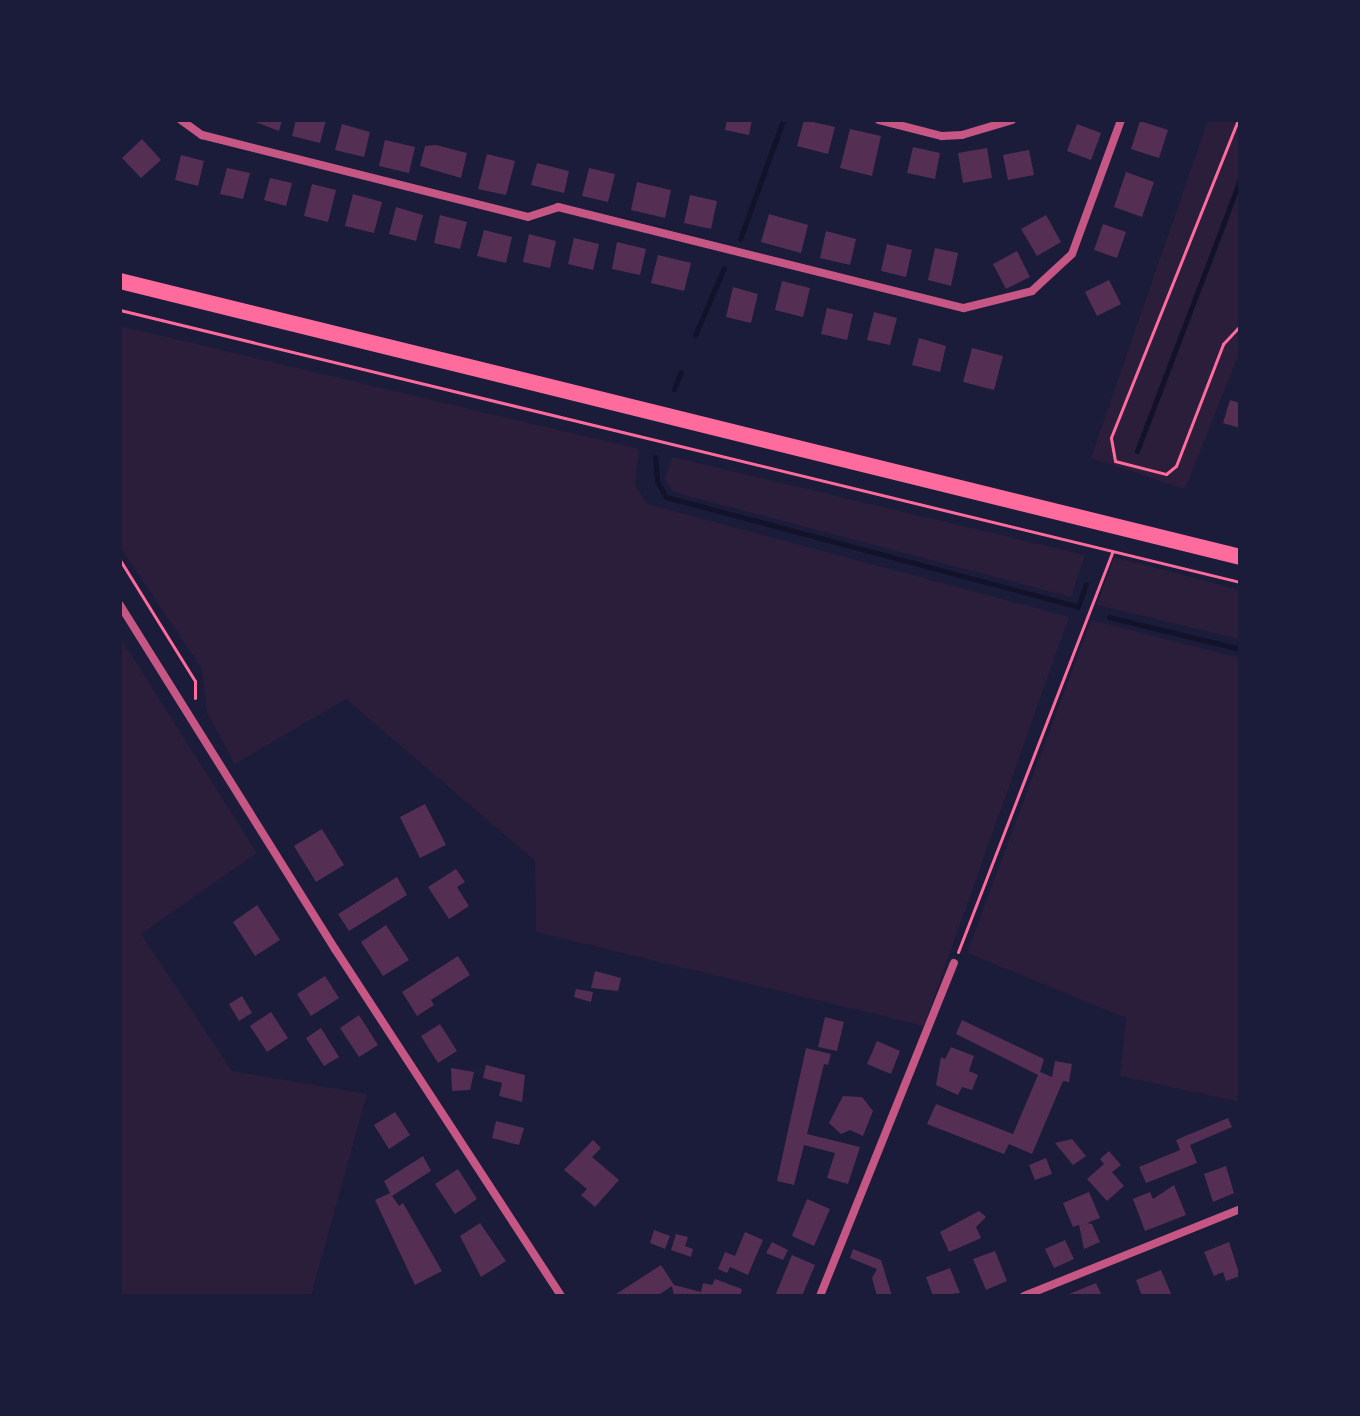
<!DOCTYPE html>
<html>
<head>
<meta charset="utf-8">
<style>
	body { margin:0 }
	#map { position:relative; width:1360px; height:1416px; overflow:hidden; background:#1b1b3a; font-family:Literata,serif }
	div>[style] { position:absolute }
	.green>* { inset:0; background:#2a1e3b }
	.stream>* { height:5px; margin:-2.5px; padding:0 2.5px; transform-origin:2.5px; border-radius:2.5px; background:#12122b }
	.building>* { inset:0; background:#542f53 }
	.path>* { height:3px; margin:-1.5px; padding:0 1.5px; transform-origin:1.5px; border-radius:1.5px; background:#ff6b9d }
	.minor>* { height:8px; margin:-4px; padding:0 4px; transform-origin:4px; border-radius:4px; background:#c65784 }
	.secondary>* { height:16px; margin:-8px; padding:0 8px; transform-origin:8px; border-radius:8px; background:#ff6b9d }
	span { translate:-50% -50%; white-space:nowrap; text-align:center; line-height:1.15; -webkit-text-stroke:6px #1b1b3a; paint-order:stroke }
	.frame { position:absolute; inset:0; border:122px solid #1b1b3a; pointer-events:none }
</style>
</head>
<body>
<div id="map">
	<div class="green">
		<div style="clip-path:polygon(1208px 120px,1240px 120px,1240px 351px,1185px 489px,1091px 458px)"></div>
		<div style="clip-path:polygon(120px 326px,639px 449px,635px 485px,647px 504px,1069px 617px,924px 1026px,536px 932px,535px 861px,346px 699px,235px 764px,207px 713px,202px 669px,120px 547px)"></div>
		<div style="clip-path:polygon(672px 457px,1085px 555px,1071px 597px,673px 492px,665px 479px)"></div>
		<div style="clip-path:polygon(1114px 557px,1240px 590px,1240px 639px,1097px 605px)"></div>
		<div style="clip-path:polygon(1091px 620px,1240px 658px,1240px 1102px,1120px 1076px,1126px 1018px,967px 953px)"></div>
		<div style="clip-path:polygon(120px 637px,257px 853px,141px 934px,232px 1071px,367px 1094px,311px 1296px,120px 1296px)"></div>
	</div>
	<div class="stream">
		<div style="left:740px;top:239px;width:127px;rotate:-70.1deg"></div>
		<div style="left:695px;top:335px;width:73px;rotate:-66.6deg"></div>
		<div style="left:674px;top:389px;width:18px;rotate:-68deg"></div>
		<div style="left:1137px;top:451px;width:290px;rotate:-69.2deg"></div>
		<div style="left:655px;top:457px;width:24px;rotate:85deg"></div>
		<div style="left:657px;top:481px;width:18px;rotate:61deg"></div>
		<div style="left:666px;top:497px;width:426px;rotate:14.9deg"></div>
		<div style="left:1078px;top:607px;width:24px;rotate:-71deg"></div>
		<div style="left:1109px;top:617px;width:135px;rotate:13.7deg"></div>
	</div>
	<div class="building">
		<div style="clip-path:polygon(250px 120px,282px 120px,279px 131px)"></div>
		<div style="clip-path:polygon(296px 120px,326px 120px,320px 143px,292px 136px)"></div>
		<div style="clip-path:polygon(727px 120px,752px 120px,749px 135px,725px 130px)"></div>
		<div style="clip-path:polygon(804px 120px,835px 127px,828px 154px,797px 146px)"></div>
		<div style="clip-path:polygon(1140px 121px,1168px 130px,1159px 158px,1131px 149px)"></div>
		<div style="clip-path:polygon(342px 124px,370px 132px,364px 157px,335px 150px)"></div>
		<div style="clip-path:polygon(1077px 124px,1101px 133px,1091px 160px,1067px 151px)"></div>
		<div style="clip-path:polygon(850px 129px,881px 136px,872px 176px,840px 168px)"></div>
		<div style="clip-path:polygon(142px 139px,161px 160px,141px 178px,122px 158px)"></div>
		<div style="clip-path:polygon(385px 140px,415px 147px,409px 173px,379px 166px)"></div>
		<div style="clip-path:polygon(436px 145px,467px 153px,461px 178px,420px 166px,425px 146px)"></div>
		<div style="clip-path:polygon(913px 147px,940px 153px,935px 179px,907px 173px)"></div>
		<div style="clip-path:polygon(987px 148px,992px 178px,963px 183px,958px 153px)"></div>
		<div style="clip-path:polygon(1029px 150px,1034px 175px,1008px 180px,1003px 155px)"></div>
		<div style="clip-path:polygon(487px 154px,515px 161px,506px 195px,478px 189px)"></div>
		<div style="clip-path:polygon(181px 155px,204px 161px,198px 186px,175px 180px)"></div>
		<div style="clip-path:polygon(537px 163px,569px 171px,564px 193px,531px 185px)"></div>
		<div style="clip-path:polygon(227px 168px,250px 173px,243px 199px,220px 194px)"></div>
		<div style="clip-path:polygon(589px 168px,615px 174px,608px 202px,582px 196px)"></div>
		<div style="clip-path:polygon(1126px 172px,1154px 182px,1142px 217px,1114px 207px)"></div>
		<div style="clip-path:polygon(270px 178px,292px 183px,286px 206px,264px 200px)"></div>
		<div style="clip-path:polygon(637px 182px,671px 190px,665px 218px,631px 210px)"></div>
		<div style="clip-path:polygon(312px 184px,336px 190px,328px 222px,304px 216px)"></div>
		<div style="clip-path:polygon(353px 194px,382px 202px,374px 233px,345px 226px)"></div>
		<div style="clip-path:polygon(690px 195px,717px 201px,711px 229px,684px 223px)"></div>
		<div style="clip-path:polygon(396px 207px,423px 215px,416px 241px,389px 234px)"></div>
		<div style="clip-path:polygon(769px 214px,808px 225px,801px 253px,761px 242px)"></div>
		<div style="clip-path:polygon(440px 215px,467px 222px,460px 249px,434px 243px)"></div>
		<div style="clip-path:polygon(1046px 215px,1061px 242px,1037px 256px,1021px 229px)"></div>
		<div style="clip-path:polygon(1103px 224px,1126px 232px,1117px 258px,1094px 250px)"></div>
		<div style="clip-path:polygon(484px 230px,512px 237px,506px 263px,477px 256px)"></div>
		<div style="clip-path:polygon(826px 231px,856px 239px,850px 265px,820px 258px)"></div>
		<div style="clip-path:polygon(529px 234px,556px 241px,550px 268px,523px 262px)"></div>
		<div style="clip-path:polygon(574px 238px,599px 244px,593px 270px,568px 264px)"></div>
		<div style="clip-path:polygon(617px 242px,646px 249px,640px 275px,612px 269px)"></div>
		<div style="clip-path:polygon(887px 244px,912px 250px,906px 277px,881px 271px)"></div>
		<div style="clip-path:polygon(935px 248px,958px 253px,951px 286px,928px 280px)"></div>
		<div style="clip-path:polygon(1017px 251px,1030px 277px,1006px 289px,993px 264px)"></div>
		<div style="clip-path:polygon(658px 255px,691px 263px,684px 291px,651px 283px)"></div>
		<div style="clip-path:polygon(1109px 280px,1121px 304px,1097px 316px,1085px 292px)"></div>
		<div style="clip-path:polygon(782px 281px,810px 288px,803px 317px,775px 310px)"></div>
		<div style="clip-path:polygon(733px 287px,758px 294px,751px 323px,726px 317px)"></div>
		<div style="clip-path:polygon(827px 308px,853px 314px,847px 340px,821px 334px)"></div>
		<div style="clip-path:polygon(874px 312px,897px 318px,890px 345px,867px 340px)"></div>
		<div style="clip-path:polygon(919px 338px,946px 346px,940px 372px,912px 365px)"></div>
		<div style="clip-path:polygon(972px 348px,1003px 356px,994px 390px,963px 382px)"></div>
		<div style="clip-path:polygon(1230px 400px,1240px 403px,1240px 428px,1223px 423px)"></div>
		<div style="clip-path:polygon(425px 804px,446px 845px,420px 858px,400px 817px)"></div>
		<div style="clip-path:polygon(322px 829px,344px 865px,316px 882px,294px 846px)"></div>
		<div style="clip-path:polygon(456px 869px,465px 882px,457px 887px,469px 906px,449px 919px,428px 887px)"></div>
		<div style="clip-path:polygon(397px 877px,407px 895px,349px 931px,338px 914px)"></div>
		<div style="clip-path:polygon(257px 905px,280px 940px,255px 956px,233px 922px)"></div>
		<div style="clip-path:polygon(386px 925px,409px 960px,383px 976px,361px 942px)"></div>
		<div style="clip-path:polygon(458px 956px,470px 975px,431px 1000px,434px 1005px,417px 1016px,402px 992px)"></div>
		<div style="clip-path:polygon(595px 971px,621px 978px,618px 991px,591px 988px)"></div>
		<div style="clip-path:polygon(325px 976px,339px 998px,311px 1016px,297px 994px)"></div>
		<div style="clip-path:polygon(576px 989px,593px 992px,591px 1002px,574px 997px)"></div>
		<div style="clip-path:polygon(242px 996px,252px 1013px,239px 1021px,229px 1004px)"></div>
		<div style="clip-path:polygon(271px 1012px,288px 1038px,267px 1052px,250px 1026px)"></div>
		<div style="clip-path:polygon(359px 1015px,378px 1045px,359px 1057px,340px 1028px)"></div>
		<div style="clip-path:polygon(825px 1017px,844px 1022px,837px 1051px,818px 1047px)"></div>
		<div style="clip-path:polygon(962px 1020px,1044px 1059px,1040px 1072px,1052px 1077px,1055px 1061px,1072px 1064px,1069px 1082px,1063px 1081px,1032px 1154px,1009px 1144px,1004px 1154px,927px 1124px,936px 1104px,1013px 1134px,1038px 1075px,956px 1034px)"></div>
		<div style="clip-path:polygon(440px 1024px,457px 1051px,438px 1063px,421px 1036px)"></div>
		<div style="clip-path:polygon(321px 1028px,339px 1057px,324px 1066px,306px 1038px)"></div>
		<div style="clip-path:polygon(877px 1041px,900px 1051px,891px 1074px,867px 1064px)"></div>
		<div style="clip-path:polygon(951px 1047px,974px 1056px,969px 1071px,978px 1075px,972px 1090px,962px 1087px,958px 1095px,936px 1085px,941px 1057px,945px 1059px)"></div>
		<div style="clip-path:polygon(806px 1048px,831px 1054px,828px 1065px,824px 1064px,807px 1134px,860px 1147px,848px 1184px,827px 1178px,835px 1153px,804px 1145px,794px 1185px,777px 1181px)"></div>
		<div style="clip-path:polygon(486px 1065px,525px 1075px,522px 1102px,499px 1096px,502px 1083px,483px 1078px)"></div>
		<div style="clip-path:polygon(451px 1068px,474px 1072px,470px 1090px,452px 1091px)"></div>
		<div style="clip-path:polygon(843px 1096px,862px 1097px,873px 1111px,863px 1136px,850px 1130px,841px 1134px,829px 1123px)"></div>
		<div style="clip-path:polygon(395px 1112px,410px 1135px,389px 1149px,374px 1125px)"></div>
		<div style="clip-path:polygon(1228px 1118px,1232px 1127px,1190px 1145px,1197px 1163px,1146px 1183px,1139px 1167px,1180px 1150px,1176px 1140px)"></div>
		<div style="clip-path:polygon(496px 1121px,524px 1128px,519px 1145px,492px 1138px)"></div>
		<div style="clip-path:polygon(1072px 1139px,1086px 1156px,1073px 1165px,1055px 1143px)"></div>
		<div style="clip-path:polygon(593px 1140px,601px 1148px,592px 1157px,619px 1180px,595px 1207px,581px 1195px,587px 1189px,564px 1170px)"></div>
		<div style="clip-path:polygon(1109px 1151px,1121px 1165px,1112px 1172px,1124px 1186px,1107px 1201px,1087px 1179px,1104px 1164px,1100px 1159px)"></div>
		<div style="clip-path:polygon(423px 1156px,431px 1171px,392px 1196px,399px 1206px,403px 1203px,442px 1271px,415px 1285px,375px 1200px,390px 1193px,384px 1181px)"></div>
		<div style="clip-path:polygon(1046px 1158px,1052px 1174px,1035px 1180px,1029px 1165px)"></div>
		<div style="clip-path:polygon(1226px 1166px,1234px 1193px,1213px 1202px,1204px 1174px)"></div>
		<div style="clip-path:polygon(458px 1169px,477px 1199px,455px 1214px,435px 1184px)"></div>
		<div style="clip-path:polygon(1174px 1185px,1186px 1215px,1145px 1231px,1133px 1199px,1150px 1192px,1153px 1199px)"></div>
		<div style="clip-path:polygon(1089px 1192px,1100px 1218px,1087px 1223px,1092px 1224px,1100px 1242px,1084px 1249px,1079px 1225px,1073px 1227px,1063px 1203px)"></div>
		<div style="clip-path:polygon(807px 1199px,830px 1209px,814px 1246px,792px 1236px)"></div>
		<div style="clip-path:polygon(979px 1211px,986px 1217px,976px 1227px,981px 1238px,949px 1252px,940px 1232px)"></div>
		<div style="clip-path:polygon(480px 1223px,506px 1261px,481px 1277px,460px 1236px)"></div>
		<div style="clip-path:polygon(654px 1230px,670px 1236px,665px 1249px,650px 1243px)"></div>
		<div style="clip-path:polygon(745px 1232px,763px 1240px,748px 1275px,730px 1267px,727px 1273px,718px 1269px,725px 1252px,735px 1256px)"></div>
		<div style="clip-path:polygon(676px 1234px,688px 1237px,685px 1246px,693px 1249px,691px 1257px,671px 1250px)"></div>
		<div style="clip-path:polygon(1065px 1240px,1074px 1259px,1054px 1268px,1045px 1249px)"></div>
		<div style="clip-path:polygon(772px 1242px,788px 1250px,783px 1260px,766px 1253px)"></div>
		<div style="clip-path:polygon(1229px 1242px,1240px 1276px,1226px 1281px,1223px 1272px,1214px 1276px,1204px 1252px)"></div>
		<div style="clip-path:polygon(853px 1249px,881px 1260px,892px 1296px,877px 1296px,872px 1278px,877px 1269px,850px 1258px)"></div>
		<div style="clip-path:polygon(995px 1251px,1007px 1281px,986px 1290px,973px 1259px)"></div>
		<div style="clip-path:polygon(792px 1255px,815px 1265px,802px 1296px,775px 1296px)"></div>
		<div style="clip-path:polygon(661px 1265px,674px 1285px,701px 1292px,703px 1283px,712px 1285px,715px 1279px,742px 1289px,740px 1296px,674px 1296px,672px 1286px,657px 1296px,613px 1296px)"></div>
		<div style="clip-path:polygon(950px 1268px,960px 1293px,933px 1296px,926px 1277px)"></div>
		<div style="clip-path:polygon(1161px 1270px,1172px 1296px,1142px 1296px,1136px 1280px)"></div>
		<div style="clip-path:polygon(1096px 1283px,1102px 1296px,1070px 1296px,1069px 1294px)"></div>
	</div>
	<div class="path">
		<div style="left:1238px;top:120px;width:342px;rotate:111.8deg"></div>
		<div style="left:1111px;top:438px;width:23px;rotate:80deg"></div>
		<div style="left:1115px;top:461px;width:53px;rotate:14.3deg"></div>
		<div style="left:1166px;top:474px;width:13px;rotate:-39deg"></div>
		<div style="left:1176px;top:466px;width:131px;rotate:-68.9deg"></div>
		<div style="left:1223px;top:344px;width:25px;rotate:-47deg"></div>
		<div style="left:120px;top:310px;width:1153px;rotate:13.65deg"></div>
		<div style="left:120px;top:560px;width:142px;rotate:58.2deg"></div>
		<div style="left:195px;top:681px;width:17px;rotate:90deg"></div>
		<div style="left:958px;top:952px;width:429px;rotate:-68.9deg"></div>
	</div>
	<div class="minor">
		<div style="left:181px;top:120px;width:26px;rotate:36deg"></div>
		<div style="left:202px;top:135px;width:336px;rotate:14.1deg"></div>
		<div style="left:528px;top:217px;width:32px;rotate:-18deg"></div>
		<div style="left:558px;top:207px;width:418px;rotate:14deg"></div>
		<div style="left:964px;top:308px;width:70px;rotate:-14deg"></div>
		<div style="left:1032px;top:291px;width:54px;rotate:-42.8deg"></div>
		<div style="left:1072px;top:254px;width:143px;rotate:-69.9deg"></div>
		<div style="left:879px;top:120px;width:65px;rotate:14.3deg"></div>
		<div style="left:942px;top:136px;width:20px;rotate:-3deg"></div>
		<div style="left:962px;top:135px;width:52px;rotate:-16.7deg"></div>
		<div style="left:120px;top:605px;width:406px;rotate:58deg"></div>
		<div style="left:335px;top:949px;width:414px;rotate:56.9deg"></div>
		<div style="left:820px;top:1296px;width:359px;rotate:-68.1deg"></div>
		<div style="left:1024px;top:1296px;width:233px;rotate:-21.9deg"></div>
	</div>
	<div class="secondary">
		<div style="left:120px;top:281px;width:1154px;rotate:13.84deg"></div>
	</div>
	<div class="frame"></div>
</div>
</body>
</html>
